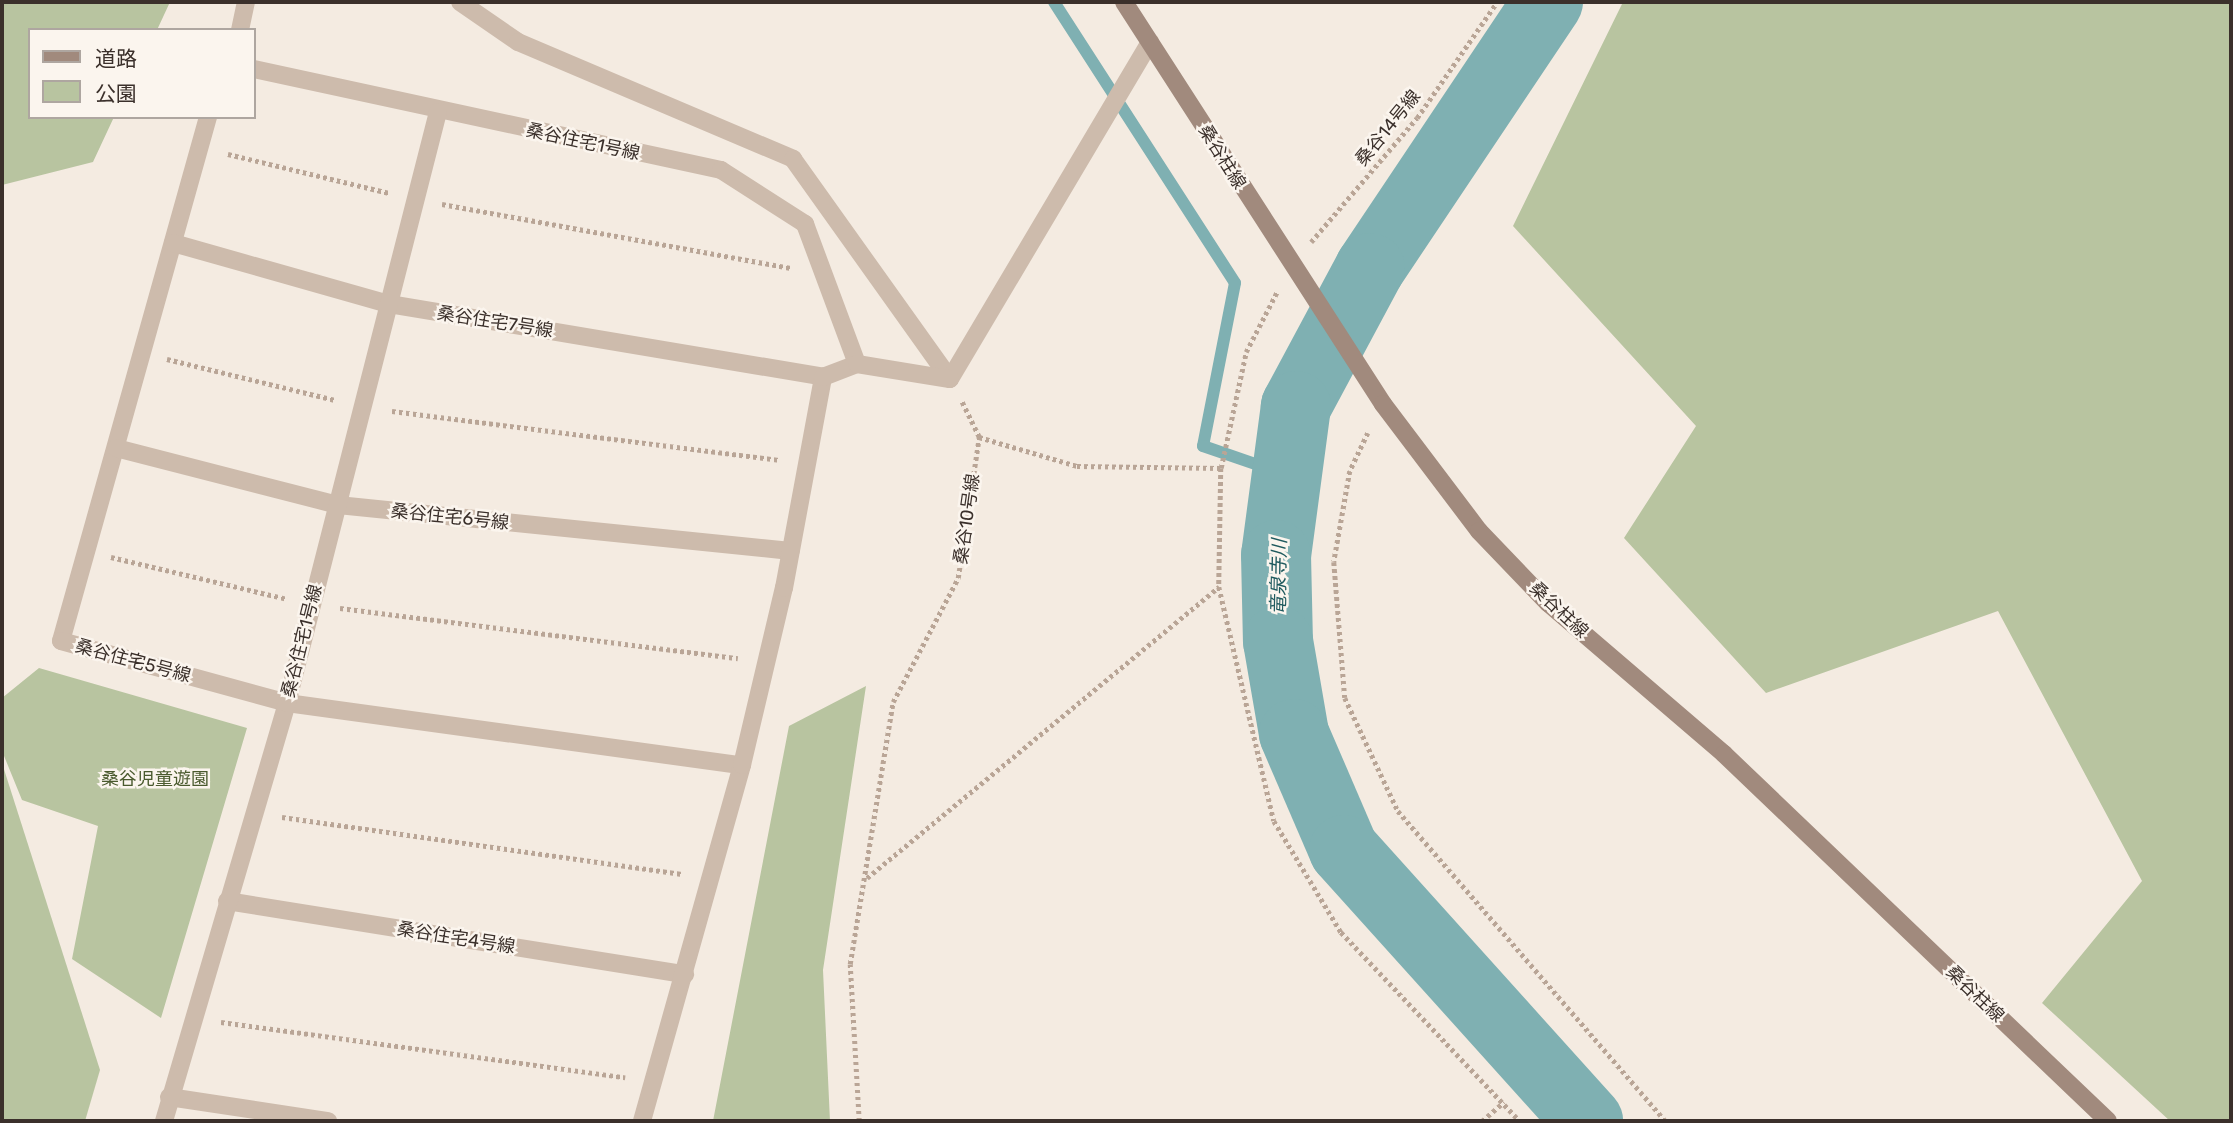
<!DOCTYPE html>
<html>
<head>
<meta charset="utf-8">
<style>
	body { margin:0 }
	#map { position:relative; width:2233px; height:1123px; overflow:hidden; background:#f4ebe1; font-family:Rubik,"Noto Sans JP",sans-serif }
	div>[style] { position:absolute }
	.green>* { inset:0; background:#b8c4a0 }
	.stream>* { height:12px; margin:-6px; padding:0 6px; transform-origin:6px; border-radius:6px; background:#7fb0b2 }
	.river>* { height:70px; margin:-35px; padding:0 35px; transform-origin:35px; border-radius:35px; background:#7fb0b2 }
	.path>* { height:4.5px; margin-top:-2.25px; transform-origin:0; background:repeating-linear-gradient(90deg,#b9a596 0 3.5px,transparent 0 7px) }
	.street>* { height:18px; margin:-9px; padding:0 9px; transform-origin:9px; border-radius:9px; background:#cdbbac }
	.secondary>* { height:18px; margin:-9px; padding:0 9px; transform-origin:9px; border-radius:9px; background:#a18a7d }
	span { translate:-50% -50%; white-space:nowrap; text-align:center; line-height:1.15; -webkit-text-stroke:5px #fbf5ee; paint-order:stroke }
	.street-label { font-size:18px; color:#3b302b }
	.park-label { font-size:18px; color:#4a5a2e }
	.water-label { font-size:19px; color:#1f5a5e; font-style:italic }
	.frame { position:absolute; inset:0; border:4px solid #3b302b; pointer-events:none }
	.legend { position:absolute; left:28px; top:28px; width:228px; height:91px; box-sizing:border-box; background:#fbf5ee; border:2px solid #aea6a0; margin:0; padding:9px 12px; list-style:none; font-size:21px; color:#3b302b }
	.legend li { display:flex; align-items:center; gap:14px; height:35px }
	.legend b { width:35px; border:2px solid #aea6a0 }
</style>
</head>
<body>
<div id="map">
	<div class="green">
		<div style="clip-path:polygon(2px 2px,170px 2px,157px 30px,30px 30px,30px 117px,114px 117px,93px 162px,2px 185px)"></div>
		<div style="clip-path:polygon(1623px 2px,2231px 2px,2231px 1121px,2170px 1121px,2042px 1003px,2142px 881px,1998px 611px,1766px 693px,1624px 538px,1696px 426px,1513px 226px)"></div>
		<div style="clip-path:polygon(39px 668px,247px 728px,161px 1018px,72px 959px,98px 826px,22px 800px,2px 751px,2px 698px)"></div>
		<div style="clip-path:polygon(866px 686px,823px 970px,830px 1121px,713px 1121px,789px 726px)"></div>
		<div style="clip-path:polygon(2px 763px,100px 1070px,85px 1121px,2px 1121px)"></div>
	</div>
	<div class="stream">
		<div style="left:1054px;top:2px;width:334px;rotate:57.2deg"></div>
		<div style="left:1235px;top:283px;width:166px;rotate:101.1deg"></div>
		<div style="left:1203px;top:446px;width:89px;rotate:19deg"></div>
	</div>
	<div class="river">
		<div style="left:1548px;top:2px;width:320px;rotate:123.8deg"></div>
		<div style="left:1370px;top:268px;width:157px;rotate:118.2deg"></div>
		<div style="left:1296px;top:406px;width:150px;rotate:97.6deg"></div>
		<div style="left:1276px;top:555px;width:86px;rotate:88.7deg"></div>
		<div style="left:1278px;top:641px;width:94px;rotate:80.2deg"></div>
		<div style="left:1294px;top:734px;width:126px;rotate:66.7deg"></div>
		<div style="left:1344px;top:850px;width:365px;rotate:48deg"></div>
	</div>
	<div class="path">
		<div style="left:228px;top:154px;width:166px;rotate:13.6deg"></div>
		<div style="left:442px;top:204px;width:356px;rotate:10.4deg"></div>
		<div style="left:1311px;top:242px;width:163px;rotate:-49.5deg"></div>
		<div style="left:1417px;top:118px;width:141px;rotate:-55.4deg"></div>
		<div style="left:167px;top:359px;width:173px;rotate:13.7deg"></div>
		<div style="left:392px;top:411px;width:390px;rotate:7.2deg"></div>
		<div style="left:1368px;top:433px;width:42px;rotate:115.3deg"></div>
		<div style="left:1350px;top:471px;width:92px;rotate:100deg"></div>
		<div style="left:1334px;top:562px;width:136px;rotate:85.4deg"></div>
		<div style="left:1345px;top:698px;width:125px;rotate:64.9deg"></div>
		<div style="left:1398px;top:811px;width:410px;rotate:49.2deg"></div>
		<div style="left:979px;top:437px;width:102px;rotate:16.5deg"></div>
		<div style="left:1077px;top:466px;width:144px;rotate:0.8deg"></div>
		<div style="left:1221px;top:468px;width:119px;rotate:-77.8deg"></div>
		<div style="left:1246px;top:352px;width:68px;rotate:-62.7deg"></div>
		<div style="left:1221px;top:468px;width:119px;rotate:91deg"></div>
		<div style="left:1219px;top:587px;width:240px;rotate:76.8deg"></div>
		<div style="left:1274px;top:821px;width:130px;rotate:58.9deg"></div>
		<div style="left:1341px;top:932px;width:260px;rotate:46.6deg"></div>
		<div style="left:111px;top:557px;width:181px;rotate:13.4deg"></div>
		<div style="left:340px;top:608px;width:401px;rotate:7.2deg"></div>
		<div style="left:282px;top:817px;width:404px;rotate:8.1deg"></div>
		<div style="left:867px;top:878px;width:457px;rotate:-39.6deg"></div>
		<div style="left:221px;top:1022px;width:408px;rotate:7.8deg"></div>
		<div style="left:859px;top:1121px;width:157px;rotate:-93.3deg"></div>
		<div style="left:850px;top:964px;width:266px;rotate:-80.7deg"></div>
		<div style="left:893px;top:702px;width:140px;rotate:-62.3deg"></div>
		<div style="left:958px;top:578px;width:143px;rotate:-81.5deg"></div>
		<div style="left:979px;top:437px;width:39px;rotate:-116deg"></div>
		<div style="left:1482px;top:1121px;width:29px;rotate:-41deg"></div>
	</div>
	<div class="street">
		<div style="left:460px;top:2px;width:70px;rotate:34.6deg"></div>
		<div style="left:518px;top:42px;width:299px;rotate:23deg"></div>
		<div style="left:793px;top:159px;width:270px;rotate:54.5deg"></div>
		<div style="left:240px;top:30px;width:29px;rotate:-78deg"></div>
		<div style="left:254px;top:69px;width:478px;rotate:12.2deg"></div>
		<div style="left:721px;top:170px;width:100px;rotate:32.7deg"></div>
		<div style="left:805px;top:224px;width:149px;rotate:69.6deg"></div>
		<div style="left:208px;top:117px;width:544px;rotate:105.67deg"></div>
		<div style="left:61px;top:641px;width:234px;rotate:15.3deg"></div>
		<div style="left:287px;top:703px;width:459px;rotate:7.8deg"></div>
		<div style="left:173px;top:243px;width:224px;rotate:15.8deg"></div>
		<div style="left:389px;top:304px;width:440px;rotate:9.5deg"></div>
		<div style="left:950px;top:379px;width:392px;rotate:-59.3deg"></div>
		<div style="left:116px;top:448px;width:229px;rotate:14.4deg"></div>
		<div style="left:338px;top:505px;width:455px;rotate:5.8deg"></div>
		<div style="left:227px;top:901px;width:464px;rotate:9.1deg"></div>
		<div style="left:169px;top:1097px;width:161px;rotate:8.6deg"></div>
		<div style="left:164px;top:1121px;width:436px;rotate:-73.6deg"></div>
		<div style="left:287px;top:703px;width:610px;rotate:-75.67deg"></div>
		<div style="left:642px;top:1121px;width:370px;rotate:-74.3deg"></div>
		<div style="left:742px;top:765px;width:182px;rotate:-76.7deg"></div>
		<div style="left:784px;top:588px;width:215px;rotate:-79.5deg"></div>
		<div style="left:823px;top:377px;width:36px;rotate:-21deg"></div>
		<div style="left:857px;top:364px;width:94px;rotate:9.2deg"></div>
	</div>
	<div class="secondary">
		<div style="left:1124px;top:2px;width:478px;rotate:57.2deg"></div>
		<div style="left:1383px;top:404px;width:159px;rotate:52.9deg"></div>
		<div style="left:1479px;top:531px;width:100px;rotate:46.2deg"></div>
		<div style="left:1548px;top:603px;width:232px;rotate:40.6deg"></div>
		<div style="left:1724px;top:754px;width:531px;rotate:43.7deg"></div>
	</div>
	<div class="street-label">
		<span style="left:1388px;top:128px;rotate:-51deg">桑谷14号線</span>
		<span style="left:583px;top:142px;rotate:12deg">桑谷住宅1号線</span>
		<span style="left:1222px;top:157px;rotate:58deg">桑谷柱線</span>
		<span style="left:495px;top:322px;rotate:9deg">桑谷住宅7号線</span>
		<span style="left:450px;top:517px;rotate:6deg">桑谷住宅6号線</span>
		<span style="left:967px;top:519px;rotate:-82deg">桑谷10号線</span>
		<span style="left:1559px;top:610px;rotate:43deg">桑谷柱線</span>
		<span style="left:302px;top:641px;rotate:-76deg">桑谷住宅1号線</span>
		<span style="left:133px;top:661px;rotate:15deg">桑谷住宅5号線</span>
		<span style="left:456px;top:938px;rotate:9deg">桑谷住宅4号線</span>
		<span style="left:1975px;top:994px;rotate:44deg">桑谷柱線</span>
	</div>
	<div class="park-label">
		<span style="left:155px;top:779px">桑谷児童遊園</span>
	</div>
	<div class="water-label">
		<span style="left:1279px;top:577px;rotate:-89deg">竜泉寺川</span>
	</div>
	<div class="frame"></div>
	<ul class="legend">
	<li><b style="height:9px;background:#a18a7d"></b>道路</li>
	<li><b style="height:19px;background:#b8c4a0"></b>公園</li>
	</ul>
</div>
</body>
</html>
